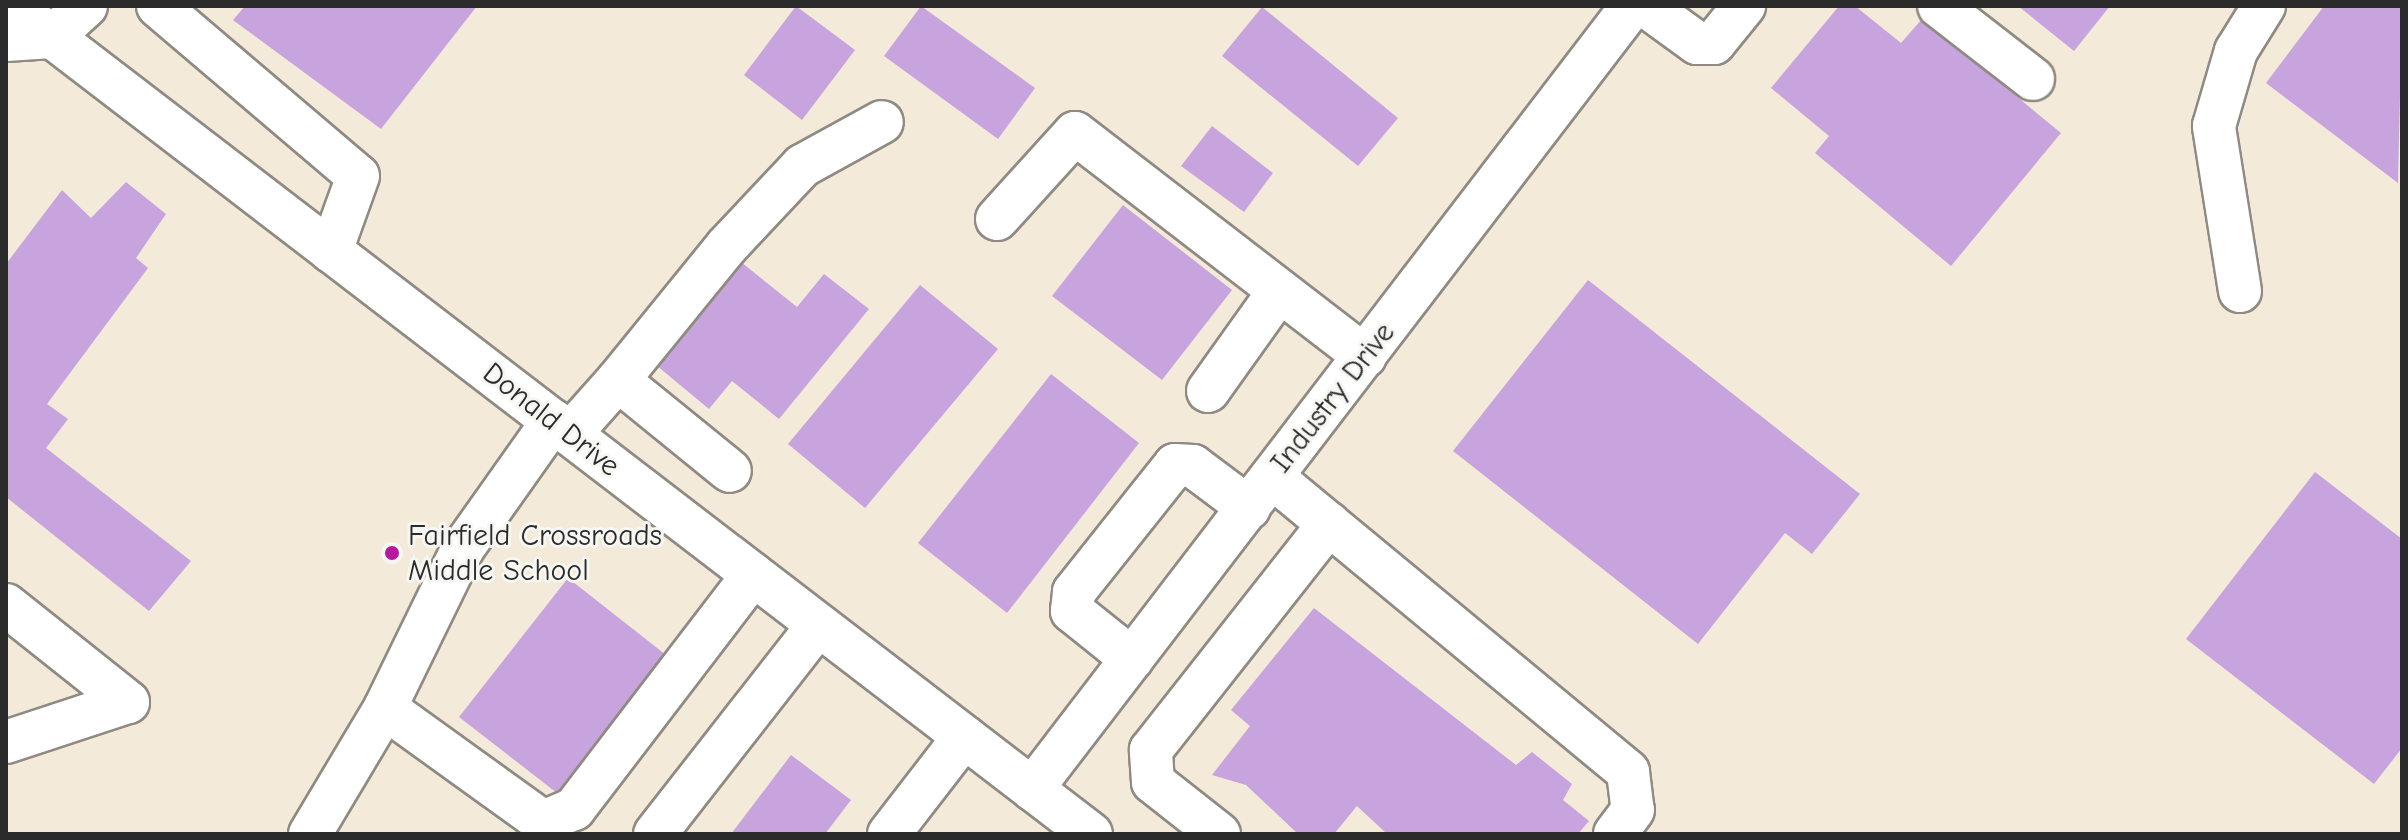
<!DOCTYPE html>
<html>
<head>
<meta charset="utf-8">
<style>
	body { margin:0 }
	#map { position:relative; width:2408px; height:840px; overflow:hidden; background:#f3ead9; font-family:"Comic Neue",sans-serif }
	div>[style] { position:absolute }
	.building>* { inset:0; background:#c8a4de }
	.roads { filter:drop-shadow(2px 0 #8f8a82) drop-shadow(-2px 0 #8f8a82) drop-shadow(0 2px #8f8a82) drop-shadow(0 -2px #8f8a82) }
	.minor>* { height:42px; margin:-21px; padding:0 21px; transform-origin:21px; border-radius:21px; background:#fff }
	.dots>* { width:22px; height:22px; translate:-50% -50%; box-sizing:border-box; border:4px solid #f6f6f2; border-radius:50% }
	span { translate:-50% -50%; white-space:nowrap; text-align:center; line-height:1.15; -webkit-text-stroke:6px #f6f6f2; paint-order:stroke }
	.street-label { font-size:30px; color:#2b2b2b }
	.poi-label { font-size:30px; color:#2b2b2b }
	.left { translate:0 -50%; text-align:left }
	.frame { position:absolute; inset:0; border:8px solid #2b2b2b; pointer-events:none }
</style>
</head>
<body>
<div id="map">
	<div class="building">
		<div style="clip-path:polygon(245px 6px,477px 6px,381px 129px,233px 20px)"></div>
		<div style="clip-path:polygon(796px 6px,855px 50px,802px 120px,744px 75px)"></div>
		<div style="clip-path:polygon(921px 6px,1035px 88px,998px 139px,884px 56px)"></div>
		<div style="clip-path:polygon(1839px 6px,1855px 6px,1901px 43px,1922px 19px,2061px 133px,1951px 266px,1815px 153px,1829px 136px,1771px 88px)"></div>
		<div style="clip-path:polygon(2018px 6px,2110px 6px,2074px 51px)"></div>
		<div style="clip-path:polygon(2324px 6px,2402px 6px,2398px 183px,2266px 83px)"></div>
		<div style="clip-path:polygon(1262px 7px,1398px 118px,1358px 166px,1222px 56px)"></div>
		<div style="clip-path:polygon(1212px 126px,1273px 173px,1244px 212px,1181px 166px)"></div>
		<div style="clip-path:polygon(126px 182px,166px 214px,136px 258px,148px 268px,47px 404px,68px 419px,46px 448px,191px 561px,149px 611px,6px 497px,6px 264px,62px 190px,91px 218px)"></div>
		<div style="clip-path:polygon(1123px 205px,1232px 290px,1162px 380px,1052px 296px)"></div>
		<div style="clip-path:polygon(741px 262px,797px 307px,824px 274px,869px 309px,779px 419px,732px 381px,709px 409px,656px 365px)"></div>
		<div style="clip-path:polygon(1588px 280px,1860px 494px,1812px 554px,1785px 533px,1698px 644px,1453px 451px)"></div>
		<div style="clip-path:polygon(920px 285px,998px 349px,865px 508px,788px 444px)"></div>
		<div style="clip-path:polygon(1051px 374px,1139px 443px,1007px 613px,918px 543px)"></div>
		<div style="clip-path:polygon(2315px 472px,2402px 539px,2402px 748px,2374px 784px,2186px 639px)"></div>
		<div style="clip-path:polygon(568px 578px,666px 655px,557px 793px,459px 717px)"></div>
		<div style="clip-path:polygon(1314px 608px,1516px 765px,1532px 752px,1572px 784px,1563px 800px,1589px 821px,1578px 834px,1387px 834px,1357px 806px,1334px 834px,1298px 834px,1246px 785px,1212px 775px,1250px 726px,1231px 710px)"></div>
		<div style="clip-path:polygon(791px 755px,851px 800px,825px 834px,731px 834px)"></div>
	</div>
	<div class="roads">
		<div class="minor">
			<div style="left:12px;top:6px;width:1360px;rotate:37.5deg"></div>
			<div style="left:158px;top:6px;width:262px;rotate:40.4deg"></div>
			<div style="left:358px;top:176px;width:80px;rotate:109.8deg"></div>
			<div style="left:1646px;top:6px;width:63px;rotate:36deg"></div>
			<div style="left:1697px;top:43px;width:17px"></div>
			<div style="left:1714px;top:43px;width:48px;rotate:-51deg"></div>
			<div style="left:1939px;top:6px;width:119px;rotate:37.8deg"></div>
			<div style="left:6px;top:40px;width:46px;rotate:-3.7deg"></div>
			<div style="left:52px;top:37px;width:46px;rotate:-42.4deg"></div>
			<div style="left:997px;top:219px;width:116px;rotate:-47.8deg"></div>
			<div style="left:1075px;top:133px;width:366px;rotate:37.6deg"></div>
			<div style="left:2240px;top:291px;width:167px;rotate:-99deg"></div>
			<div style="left:2214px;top:126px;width:78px;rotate:-73.7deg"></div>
			<div style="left:2236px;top:51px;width:53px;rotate:-58.1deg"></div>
			<div style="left:618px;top:380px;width:173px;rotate:-50.9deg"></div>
			<div style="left:727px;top:246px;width:110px;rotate:-46.8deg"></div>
			<div style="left:802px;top:166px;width:91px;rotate:-28.8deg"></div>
			<div style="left:1208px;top:391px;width:120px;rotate:-54.5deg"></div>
			<div style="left:570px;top:434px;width:72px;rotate:-48.4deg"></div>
			<div style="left:618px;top:380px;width:144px;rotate:39.1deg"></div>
			<div style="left:1272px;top:477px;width:462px;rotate:39.6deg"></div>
			<div style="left:1628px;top:772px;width:38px;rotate:83deg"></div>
			<div style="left:1633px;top:810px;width:30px;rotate:127deg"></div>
			<div style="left:6px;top:605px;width:156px;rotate:38.5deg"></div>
			<div style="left:1132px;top:659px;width:77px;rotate:-141.3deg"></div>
			<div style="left:1072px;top:611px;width:19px;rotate:-84deg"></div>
			<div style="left:1074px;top:592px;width:162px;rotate:-51.5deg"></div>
			<div style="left:1175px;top:465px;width:18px;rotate:3deg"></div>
			<div style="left:1193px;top:466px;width:70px;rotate:36.9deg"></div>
			<div style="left:385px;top:708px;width:195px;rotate:35.8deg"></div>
			<div style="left:543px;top:822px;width:34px;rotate:-23deg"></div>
			<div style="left:574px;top:809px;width:295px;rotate:-52.6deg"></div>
			<div style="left:6px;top:742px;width:128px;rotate:-18.2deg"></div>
			<div style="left:1032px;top:789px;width:986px;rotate:-52.54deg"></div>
			<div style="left:310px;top:834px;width:147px;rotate:-59.2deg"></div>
			<div style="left:385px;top:708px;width:178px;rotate:-64deg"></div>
			<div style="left:463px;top:548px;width:156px;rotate:-54.7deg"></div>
			<div style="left:655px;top:834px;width:265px;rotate:-52deg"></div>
			<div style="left:889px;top:834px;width:123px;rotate:-52.3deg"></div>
			<div style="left:1219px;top:834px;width:84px;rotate:-141.8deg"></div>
			<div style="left:1153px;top:782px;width:32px;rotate:-94deg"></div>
			<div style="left:1151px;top:750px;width:288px;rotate:-51.8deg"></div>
		</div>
	</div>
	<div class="dots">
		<div style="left:392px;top:553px;background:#b5179e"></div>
	</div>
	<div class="street-label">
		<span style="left:1333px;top:398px;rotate:-52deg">Industry Drive</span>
		<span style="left:551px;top:420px;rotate:38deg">Donald Drive</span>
	</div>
	<div class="poi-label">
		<span class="left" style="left:408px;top:553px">Fairfield Crossroads<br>Middle School</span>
	</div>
	<div class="frame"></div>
</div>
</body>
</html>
